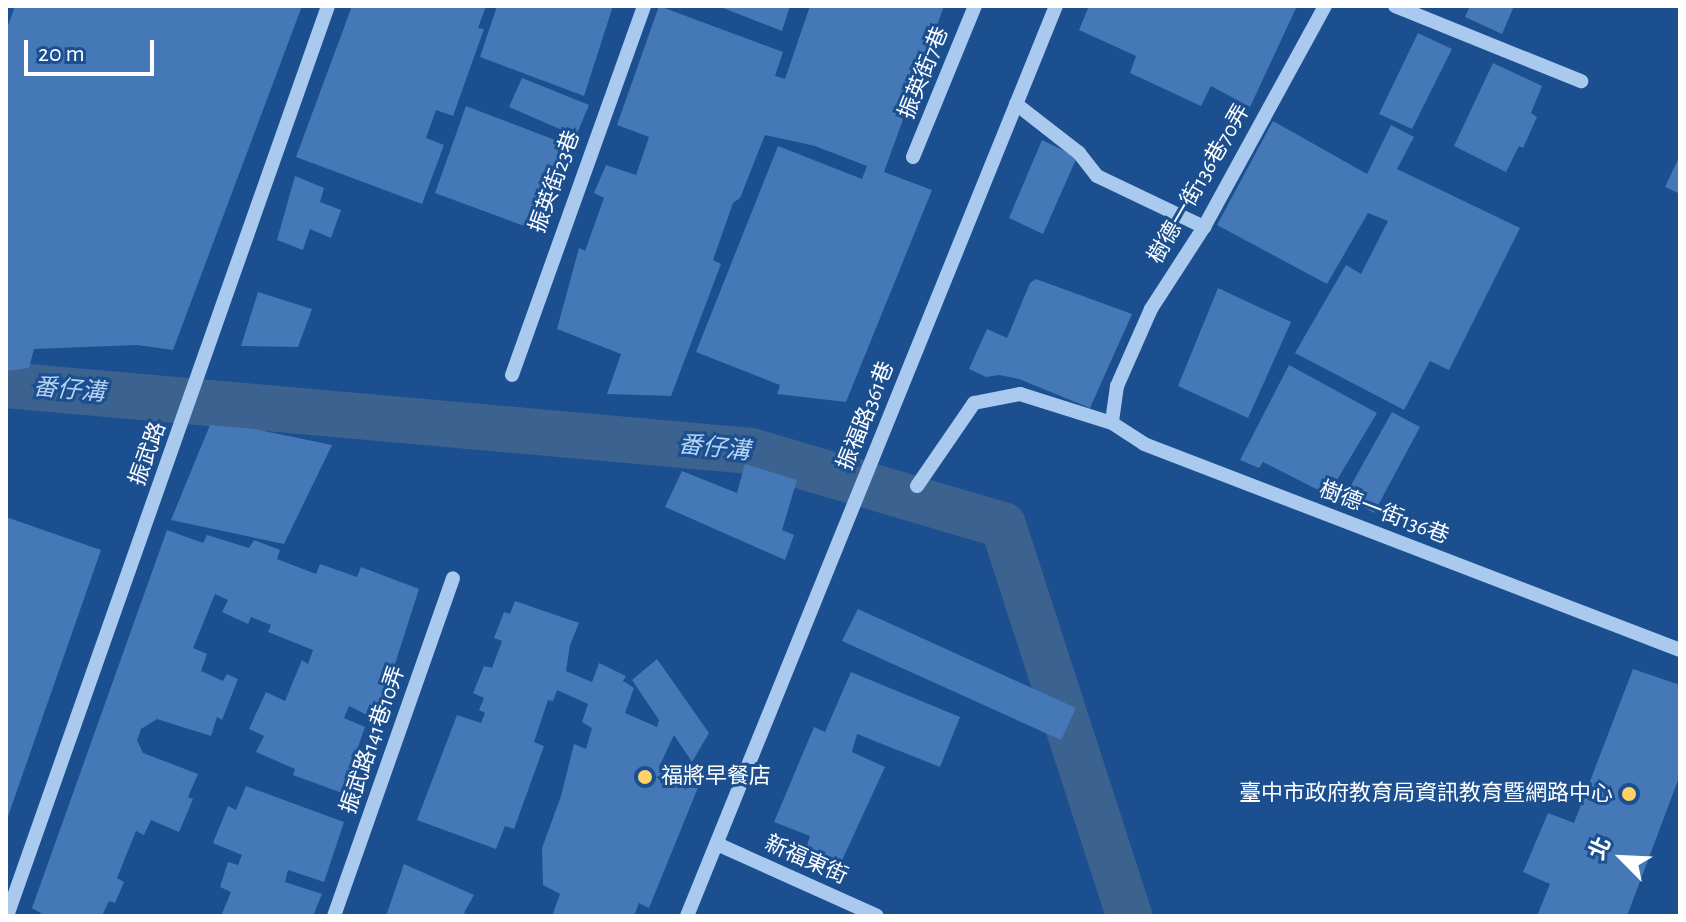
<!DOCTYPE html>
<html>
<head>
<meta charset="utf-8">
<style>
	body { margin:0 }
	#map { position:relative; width:1686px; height:922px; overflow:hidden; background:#1b4f8f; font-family:"Alegreya Sans","Noto Sans TC",sans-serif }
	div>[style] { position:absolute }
	.canal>* { height:46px; margin:-23px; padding:0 23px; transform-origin:23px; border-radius:23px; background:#3c6290 }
	.building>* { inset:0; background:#4478b7 }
	.minor>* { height:14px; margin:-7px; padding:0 7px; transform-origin:7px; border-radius:7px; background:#a9c9ee }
	.dots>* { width:22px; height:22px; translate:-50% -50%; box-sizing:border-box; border:4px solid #1b4f8f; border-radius:50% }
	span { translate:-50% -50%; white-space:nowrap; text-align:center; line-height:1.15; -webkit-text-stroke:6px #1b4f8f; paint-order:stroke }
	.street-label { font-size:22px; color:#fff }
	.poi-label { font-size:22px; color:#fff }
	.left { translate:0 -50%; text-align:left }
	.right { translate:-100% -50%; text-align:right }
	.water-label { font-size:24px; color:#b5d3f5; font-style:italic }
	.frame { position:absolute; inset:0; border:8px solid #fff; pointer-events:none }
	.north { position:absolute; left:1582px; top:818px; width:80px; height:80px; -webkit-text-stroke:6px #1b4f8f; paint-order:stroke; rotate:294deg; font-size:22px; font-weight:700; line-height:32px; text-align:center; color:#fff }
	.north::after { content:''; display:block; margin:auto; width:28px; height:36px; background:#fff; clip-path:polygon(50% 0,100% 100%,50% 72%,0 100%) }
	.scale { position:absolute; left:24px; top:40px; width:130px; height:36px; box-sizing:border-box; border:4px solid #fff; border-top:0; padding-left:10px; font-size:24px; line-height:28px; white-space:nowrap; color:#fff; -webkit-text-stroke:6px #1b4f8f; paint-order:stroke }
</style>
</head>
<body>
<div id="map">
	<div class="canal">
		<div style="left:6px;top:385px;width:748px;rotate:5.06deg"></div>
		<div style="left:751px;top:451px;width:263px;rotate:16.4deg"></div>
		<div style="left:1003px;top:525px;width:411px;rotate:72.1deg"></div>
	</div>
	<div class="building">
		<div style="clip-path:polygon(15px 6px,302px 6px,173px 350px,137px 345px,34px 349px,29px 368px,6px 371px,6px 31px)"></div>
		<div style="clip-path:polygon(352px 6px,486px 6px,478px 28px,484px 29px,453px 116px,436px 110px,426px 138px,444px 145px,422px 204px,296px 157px)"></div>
		<div style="clip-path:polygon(497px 6px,613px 6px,584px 96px,480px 57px)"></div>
		<div style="clip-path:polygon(659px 6px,783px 52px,775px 76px,785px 79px,810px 6px,944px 6px,884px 172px,932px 190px,846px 402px,777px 394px,780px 385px,696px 352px,778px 146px,862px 179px,867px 166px,815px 146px,765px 135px,740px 198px,733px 203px,713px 260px,721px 264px,671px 396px,607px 394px,621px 354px,557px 329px,579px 248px,585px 251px,604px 198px,594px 193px,606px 165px,636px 175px,649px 137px,617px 125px)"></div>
		<div style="clip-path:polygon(718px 6px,790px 6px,782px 31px)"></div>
		<div style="clip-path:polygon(1089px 6px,1297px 6px,1250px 107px,1211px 86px,1201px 106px,1130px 73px,1136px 56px,1079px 30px)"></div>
		<div style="clip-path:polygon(1470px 6px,1514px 6px,1502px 34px,1465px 17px)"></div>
		<div style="clip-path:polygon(1418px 33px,1452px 49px,1412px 129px,1379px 114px)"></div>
		<div style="clip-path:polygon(1493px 63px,1542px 86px,1531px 113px,1537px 117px,1523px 148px,1519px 146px,1506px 172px,1454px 146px)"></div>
		<div style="clip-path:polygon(522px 78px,589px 105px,576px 136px,509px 107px)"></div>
		<div style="clip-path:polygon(466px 106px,568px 145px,535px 230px,435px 193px)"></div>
		<div style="clip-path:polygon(1273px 121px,1367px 174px,1391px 125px,1414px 137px,1397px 169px,1520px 228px,1449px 370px,1430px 361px,1404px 410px,1295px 353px,1346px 265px,1361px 274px,1388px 221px,1368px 213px,1327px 284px,1217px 225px)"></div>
		<div style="clip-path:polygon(1042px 140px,1077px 157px,1043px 234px,1009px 218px)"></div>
		<div style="clip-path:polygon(1680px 155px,1680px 194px,1665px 187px)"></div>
		<div style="clip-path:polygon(295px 176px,324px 188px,320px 202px,341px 210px,331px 238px,310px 229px,303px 250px,277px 240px)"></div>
		<div style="clip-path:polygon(1036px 279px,1132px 314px,1090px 408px,1019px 379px,999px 375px,986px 377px,969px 369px,987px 329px,1007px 338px,1030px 283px)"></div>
		<div style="clip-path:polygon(1218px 288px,1291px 322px,1248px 418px,1178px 386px)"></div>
		<div style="clip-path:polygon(258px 292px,312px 309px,298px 347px,241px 346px)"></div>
		<div style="clip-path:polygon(1289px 365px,1377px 413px,1328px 495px,1263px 462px,1259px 468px,1240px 460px)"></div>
		<div style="clip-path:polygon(1392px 412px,1420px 427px,1374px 513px,1345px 496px)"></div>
		<div style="clip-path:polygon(210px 425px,254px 429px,332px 445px,284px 544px,171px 520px)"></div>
		<div style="clip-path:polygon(745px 464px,797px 480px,782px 530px,794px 535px,785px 560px,665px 507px,682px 471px,737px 493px)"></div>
		<div style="clip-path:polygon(6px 517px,101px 550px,6px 822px)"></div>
		<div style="clip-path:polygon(167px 530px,203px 543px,207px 535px,249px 548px,254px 540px,280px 550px,277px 559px,316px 574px,320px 564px,357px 577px,361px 567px,419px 589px,377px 720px,349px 706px,344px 718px,365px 727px,342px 793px,293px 775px,295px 769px,256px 752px,264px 736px,249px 729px,266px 692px,285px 701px,302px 660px,308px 664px,313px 650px,268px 632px,271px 625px,251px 617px,248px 624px,222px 612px,228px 600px,215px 594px,193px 648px,207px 654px,201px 671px,223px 681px,227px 674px,238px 679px,222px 720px,217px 717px,211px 736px,157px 719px,141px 729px,137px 740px,143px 753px,198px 774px,188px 797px,193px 799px,179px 832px,151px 820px,144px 835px,136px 831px,117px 878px,124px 882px,115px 903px,109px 901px,102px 916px,46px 916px,32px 908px)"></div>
		<div style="clip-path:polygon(515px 601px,579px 623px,570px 645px,566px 671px,592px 682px,599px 663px,626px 676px,623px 681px,634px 688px,625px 713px,657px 727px,659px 720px,632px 680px,657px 659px,709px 733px,692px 762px,674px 735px,659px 767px,699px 785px,649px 908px,639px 903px,634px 916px,552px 916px,560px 894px,543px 885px,542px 848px,561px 796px,574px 744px,586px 749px,592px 728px,582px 722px,588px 704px,557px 690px,553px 701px,548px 700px,534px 742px,544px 746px,514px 829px,505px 826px,496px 849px,417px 820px,457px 715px,481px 723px,485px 713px,479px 710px,484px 698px,473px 693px,484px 666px,492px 668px,502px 641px,494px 638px,504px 612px,510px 614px)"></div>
		<div style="clip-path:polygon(858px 609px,1076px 708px,1061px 740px,842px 641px)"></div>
		<div style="clip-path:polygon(1633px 669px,1680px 685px,1680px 775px,1627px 916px,1537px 916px,1550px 884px,1523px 872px,1548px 813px,1574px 823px)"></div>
		<div style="clip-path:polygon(851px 672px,960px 717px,940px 767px,857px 734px,852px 752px,885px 767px,838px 869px,804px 855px,810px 836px,774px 822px,814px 727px,825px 732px)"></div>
		<div style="clip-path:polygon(246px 786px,344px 822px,324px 882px,288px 870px,285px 882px,322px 894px,313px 916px,221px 916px,231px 892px,220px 887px,228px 862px,238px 865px,242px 855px,213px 843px,228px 806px,236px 810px)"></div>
		<div style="clip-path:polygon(404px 864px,474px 895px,464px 913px,471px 916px,386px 916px)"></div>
	</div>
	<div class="minor">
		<div style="left:1325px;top:6px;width:252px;rotate:118.7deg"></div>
		<div style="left:1204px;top:227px;width:98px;rotate:122.9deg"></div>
		<div style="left:1151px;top:309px;width:84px;rotate:113.8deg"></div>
		<div style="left:1117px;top:386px;width:37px;rotate:98deg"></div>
		<div style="left:1112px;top:423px;width:38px;rotate:33deg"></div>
		<div style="left:1144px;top:444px;width:574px;rotate:21.02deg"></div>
		<div style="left:1395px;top:6px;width:201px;rotate:22deg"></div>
		<div style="left:1016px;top:104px;width:80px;rotate:37.9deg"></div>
		<div style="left:1079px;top:153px;width:29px;rotate:52deg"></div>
		<div style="left:1097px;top:176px;width:119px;rotate:25.5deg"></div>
		<div style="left:913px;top:157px;width:163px;rotate:-67.7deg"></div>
		<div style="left:512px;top:375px;width:392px;rotate:-70.3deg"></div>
		<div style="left:917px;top:486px;width:101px;rotate:-55.5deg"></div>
		<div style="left:974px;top:403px;width:47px;rotate:-11.1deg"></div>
		<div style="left:1020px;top:394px;width:96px;rotate:17.5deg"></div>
		<div style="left:717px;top:844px;width:175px;rotate:24.2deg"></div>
		<div style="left:7px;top:916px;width:965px;rotate:-70.57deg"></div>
		<div style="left:334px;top:916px;width:358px;rotate:-70.6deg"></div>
		<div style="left:687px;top:916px;width:982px;rotate:-67.93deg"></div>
	</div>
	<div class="dots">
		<div style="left:645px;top:777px;background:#ffd166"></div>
		<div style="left:1629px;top:794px;background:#ffd166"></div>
	</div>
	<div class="street-label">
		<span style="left:924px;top:73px;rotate:-68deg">振英街7巷</span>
		<span style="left:555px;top:182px;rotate:-70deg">振英街23巷</span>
		<span style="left:1199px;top:184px;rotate:-60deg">樹德一街136巷70弄</span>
		<span style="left:866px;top:416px;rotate:-68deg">振福路361巷</span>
		<span style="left:148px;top:454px;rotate:-70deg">振武路</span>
		<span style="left:1384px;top:513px;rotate:21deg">樹德一街136巷</span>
		<span style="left:373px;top:740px;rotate:-71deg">振武路141巷10弄</span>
		<span style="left:806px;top:860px;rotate:24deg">新福東街</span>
	</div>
	<div class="poi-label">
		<span class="left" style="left:661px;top:777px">福將早餐店</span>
		<span class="right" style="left:1613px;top:794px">臺中市政府教育局資訊教育暨網路中心</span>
	</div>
	<div class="water-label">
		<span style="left:69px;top:391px;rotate:5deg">番仔溝</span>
		<span style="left:714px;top:449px;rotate:6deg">番仔溝</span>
	</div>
	<div class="frame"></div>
	<div class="north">北</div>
	<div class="scale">20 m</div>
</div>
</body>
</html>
